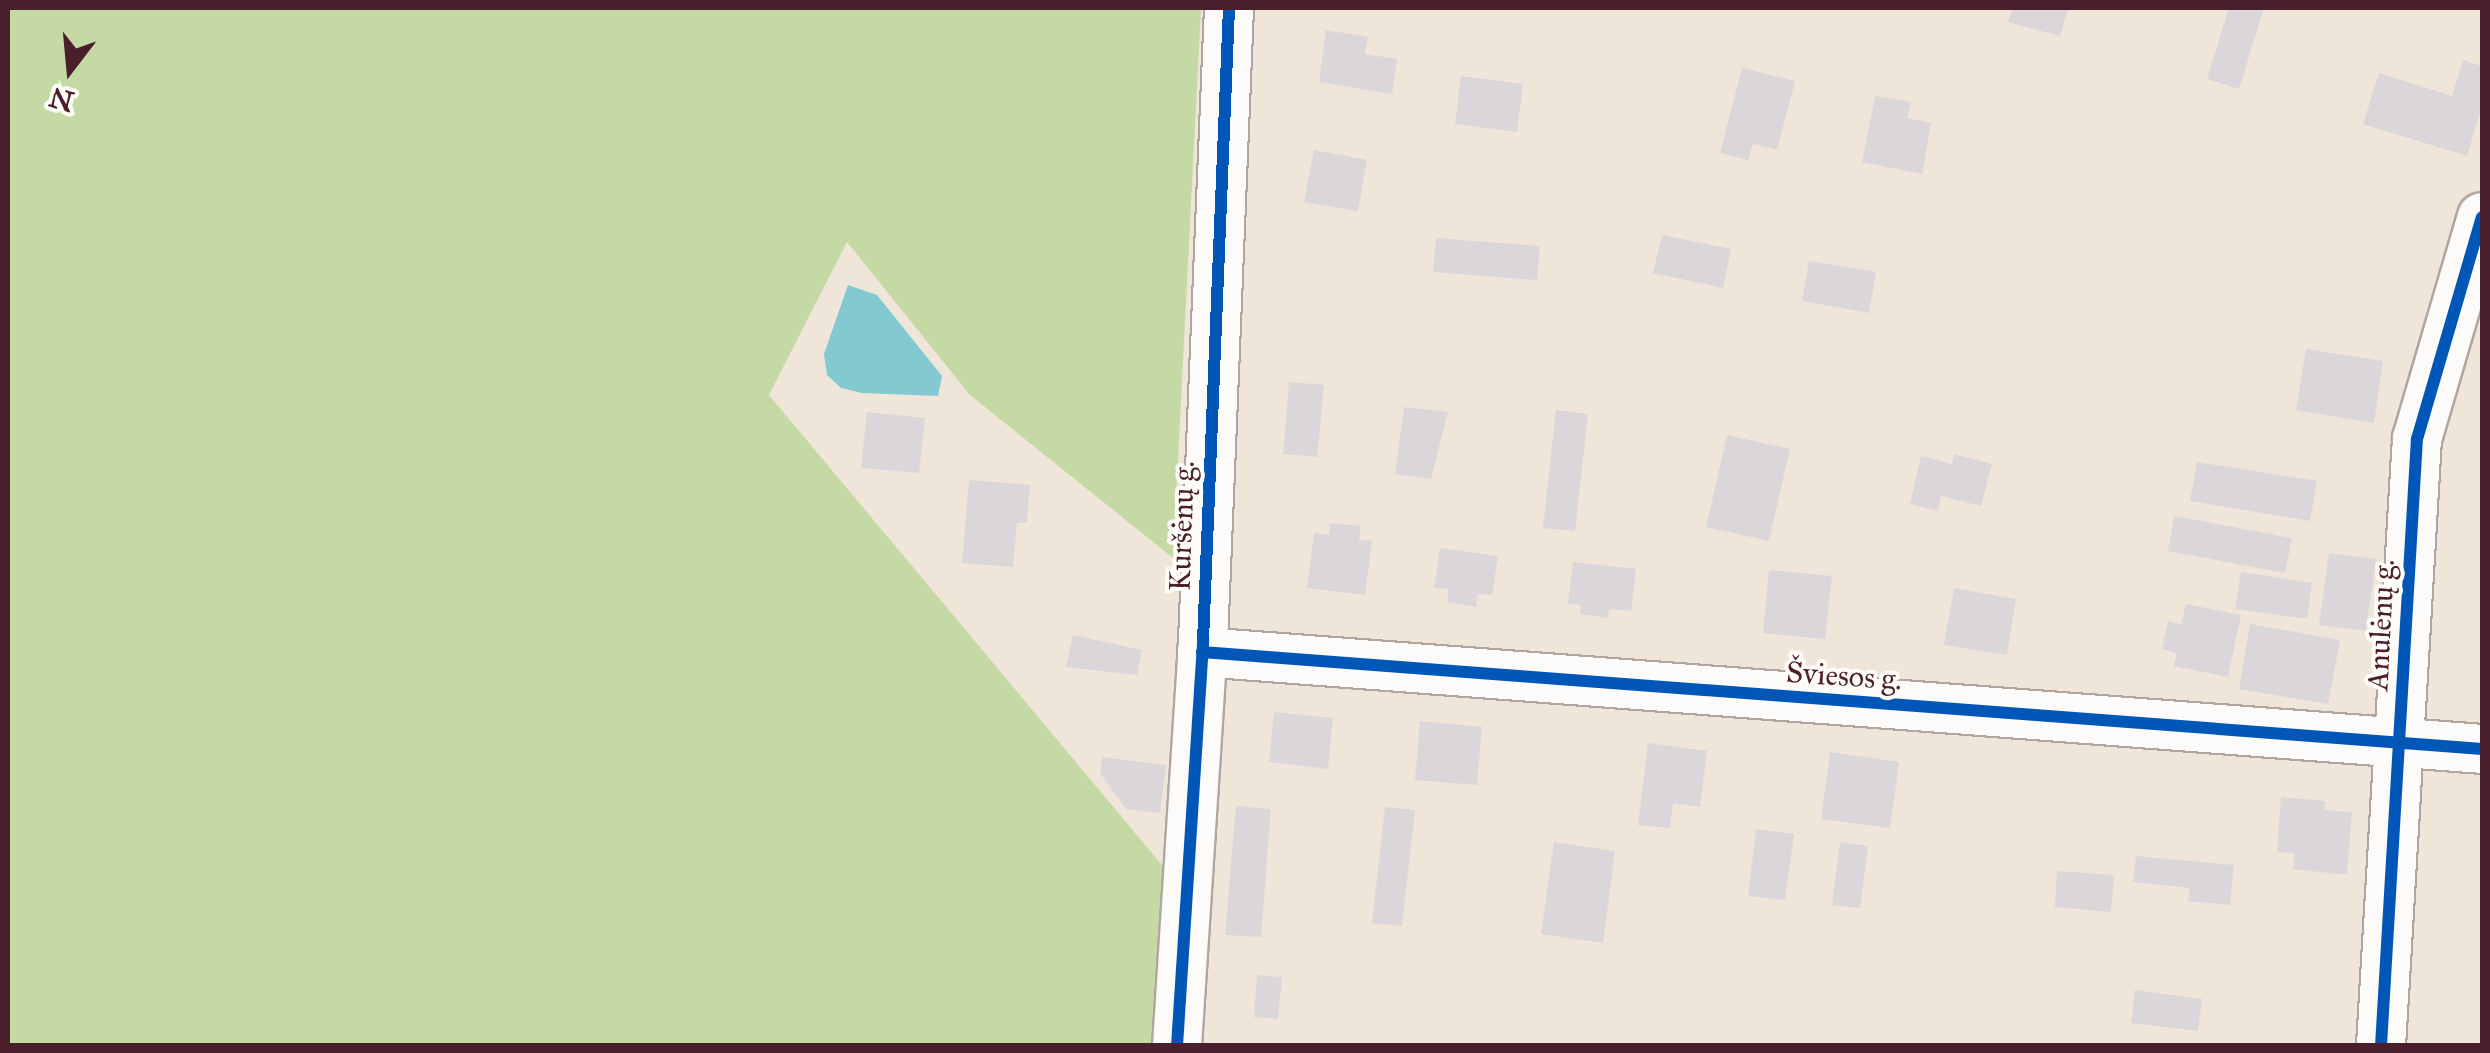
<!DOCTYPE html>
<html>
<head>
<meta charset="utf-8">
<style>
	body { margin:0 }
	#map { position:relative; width:2490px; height:1053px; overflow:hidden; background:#efe6d9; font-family:"IM FELL Great Primer",serif }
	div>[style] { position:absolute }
	.green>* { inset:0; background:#c5d9a5 }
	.water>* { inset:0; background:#82c9d2 }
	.building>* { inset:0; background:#dbd6d9 }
	.roads { filter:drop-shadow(2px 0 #b0a59f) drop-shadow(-2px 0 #b0a59f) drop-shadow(0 2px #b0a59f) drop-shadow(0 -2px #b0a59f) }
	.street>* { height:48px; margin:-24px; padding:0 24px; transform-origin:24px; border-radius:24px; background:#fdfbf9 }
	.cycleway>* { height:12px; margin:-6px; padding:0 6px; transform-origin:6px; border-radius:6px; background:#0057b8 }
	span { translate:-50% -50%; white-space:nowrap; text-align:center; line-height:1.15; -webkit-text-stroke:8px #fdfcf7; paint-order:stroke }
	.street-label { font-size:30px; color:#4a1f2b }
	.frame { position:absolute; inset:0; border:10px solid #4a1f2b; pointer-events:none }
	.north { position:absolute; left:20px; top:20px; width:100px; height:100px; -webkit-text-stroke:8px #fdfcf7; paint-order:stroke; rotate:196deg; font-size:28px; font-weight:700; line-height:40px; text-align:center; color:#4a1f2b }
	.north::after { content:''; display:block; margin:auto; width:35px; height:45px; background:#4a1f2b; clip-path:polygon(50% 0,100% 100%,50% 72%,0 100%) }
</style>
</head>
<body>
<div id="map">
	<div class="green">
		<div style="clip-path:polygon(8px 8px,1201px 8px,1173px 558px,970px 395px,847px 242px,769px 395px,1172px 877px,1157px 1045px,8px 1045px)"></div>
	</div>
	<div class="water">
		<div style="clip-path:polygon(848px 285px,877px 295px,942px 376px,938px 396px,862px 393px,841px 388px,827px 375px,824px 354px)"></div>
	</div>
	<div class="building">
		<div style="clip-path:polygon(2012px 8px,2068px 8px,2060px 36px,2008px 22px)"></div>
		<div style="clip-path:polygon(2229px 8px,2264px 8px,2239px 89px,2207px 79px)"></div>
		<div style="clip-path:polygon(1326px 30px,1368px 37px,1365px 54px,1397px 59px,1392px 94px,1319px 82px)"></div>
		<div style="clip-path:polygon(2463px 60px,2482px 66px,2482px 106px,2467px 156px,2363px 124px,2379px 73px,2452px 96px)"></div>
		<div style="clip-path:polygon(1742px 68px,1795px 81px,1777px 150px,1753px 144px,1748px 160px,1720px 153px)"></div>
		<div style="clip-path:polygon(1461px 76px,1523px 84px,1517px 132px,1455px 124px)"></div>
		<div style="clip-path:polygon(1875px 96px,1911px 102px,1907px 118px,1931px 123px,1922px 174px,1862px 162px)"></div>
		<div style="clip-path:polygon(1314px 150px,1367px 160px,1358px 211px,1304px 202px)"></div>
		<div style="clip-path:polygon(1662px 235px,1731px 249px,1723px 288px,1653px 273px)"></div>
		<div style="clip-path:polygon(1436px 238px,1540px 246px,1537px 280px,1433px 272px)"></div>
		<div style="clip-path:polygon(1809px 261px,1876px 272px,1869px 313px,1802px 301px)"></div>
		<div style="clip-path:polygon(2306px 349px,2383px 361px,2374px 423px,2296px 410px)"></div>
		<div style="clip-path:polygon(1289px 382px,1324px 385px,1317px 457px,1283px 454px)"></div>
		<div style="clip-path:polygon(1404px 407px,1448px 412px,1431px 479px,1395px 474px)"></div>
		<div style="clip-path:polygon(1556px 410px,1588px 414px,1575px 531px,1543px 528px)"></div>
		<div style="clip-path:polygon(867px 412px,925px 418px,919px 473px,861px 468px)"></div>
		<div style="clip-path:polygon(1727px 435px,1790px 449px,1769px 541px,1706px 527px)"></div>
		<div style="clip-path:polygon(1954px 454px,1992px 464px,1981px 506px,1941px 496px,1938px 511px,1910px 504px,1921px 456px,1952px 464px)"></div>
		<div style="clip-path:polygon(2197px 462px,2317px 481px,2310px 521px,2190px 501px)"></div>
		<div style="clip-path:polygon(969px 480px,1030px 485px,1027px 523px,1017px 523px,1013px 567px,962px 563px)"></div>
		<div style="clip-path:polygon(2174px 516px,2292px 538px,2285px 573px,2168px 551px)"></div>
		<div style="clip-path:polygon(1330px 523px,1361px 526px,1359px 540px,1372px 541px,1365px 595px,1307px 588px,1314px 533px,1329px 535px)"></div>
		<div style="clip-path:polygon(1440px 548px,1498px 556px,1492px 595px,1478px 594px,1476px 607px,1447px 602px,1449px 589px,1434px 588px)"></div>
		<div style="clip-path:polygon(2329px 553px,2376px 559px,2366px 631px,2319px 625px)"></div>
		<div style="clip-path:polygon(1573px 562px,1636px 569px,1631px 611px,1609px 609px,1608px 618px,1580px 614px,1581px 605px,1568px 604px)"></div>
		<div style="clip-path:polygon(1769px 570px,1832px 576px,1825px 639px,1763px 633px)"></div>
		<div style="clip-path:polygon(2241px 572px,2312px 583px,2307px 619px,2235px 609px)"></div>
		<div style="clip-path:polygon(1954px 588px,2016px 599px,2007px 655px,1944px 645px)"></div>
		<div style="clip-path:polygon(2186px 604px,2241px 615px,2228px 677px,2174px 666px,2177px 653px,2162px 649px,2168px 621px,2181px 624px)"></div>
		<div style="clip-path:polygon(2250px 624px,2340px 640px,2328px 704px,2239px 689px)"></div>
		<div style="clip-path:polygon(1073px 635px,1142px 650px,1137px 675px,1066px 667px)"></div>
		<div style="clip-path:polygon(1274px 712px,1333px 718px,1328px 769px,1269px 762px)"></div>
		<div style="clip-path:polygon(1420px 721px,1482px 727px,1477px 785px,1415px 780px)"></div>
		<div style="clip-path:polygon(1648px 743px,1707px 751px,1700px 807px,1673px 803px,1670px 828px,1638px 825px)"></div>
		<div style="clip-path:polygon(1830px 752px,1899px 762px,1890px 828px,1821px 819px)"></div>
		<div style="clip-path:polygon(1102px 757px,1166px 765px,1160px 813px,1126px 809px,1100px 773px)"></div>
		<div style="clip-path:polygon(2281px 797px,2325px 801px,2325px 810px,2352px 812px,2347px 875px,2293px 869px,2294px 853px,2277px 852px)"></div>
		<div style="clip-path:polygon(1236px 806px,1271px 809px,1261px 937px,1225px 935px)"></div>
		<div style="clip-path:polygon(1385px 807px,1415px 810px,1402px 926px,1372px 923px)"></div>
		<div style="clip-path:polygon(1756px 829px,1794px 834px,1785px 900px,1748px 896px)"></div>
		<div style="clip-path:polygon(1554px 842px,1615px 851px,1603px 943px,1541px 934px)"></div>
		<div style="clip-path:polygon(1840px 842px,1868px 846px,1860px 908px,1832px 905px)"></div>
		<div style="clip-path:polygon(2136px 856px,2234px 865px,2230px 905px,2188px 901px,2190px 888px,2133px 882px)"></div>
		<div style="clip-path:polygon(2057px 871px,2114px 875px,2111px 912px,2055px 907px)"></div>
		<div style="clip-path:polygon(1257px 975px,1282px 977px,1278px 1019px,1254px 1017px)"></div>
		<div style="clip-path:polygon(2135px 990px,2202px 999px,2198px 1031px,2131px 1023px)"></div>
	</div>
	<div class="roads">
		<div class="street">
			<div style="left:1202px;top:652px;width:1284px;rotate:4.33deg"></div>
			<div style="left:1177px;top:1046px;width:406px;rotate:-86.3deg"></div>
			<div style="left:1203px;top:641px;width:634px;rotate:-87.65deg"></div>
			<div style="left:2381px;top:1046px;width:608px;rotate:-86.61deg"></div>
			<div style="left:2417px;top:439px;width:231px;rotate:-73.7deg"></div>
		</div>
	</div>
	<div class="cycleway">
		<div style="left:1202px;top:652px;width:1284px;rotate:4.33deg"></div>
		<div style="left:1177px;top:1046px;width:406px;rotate:-86.3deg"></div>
		<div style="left:1203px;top:641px;width:634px;rotate:-87.65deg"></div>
		<div style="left:2381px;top:1046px;width:608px;rotate:-86.61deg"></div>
		<div style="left:2417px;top:439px;width:231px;rotate:-73.7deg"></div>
	</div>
	<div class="street-label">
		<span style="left:1182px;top:526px;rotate:-88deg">Kuršėnų g.</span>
		<span style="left:2381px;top:625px;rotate:-87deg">Anulėnų g.</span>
		<span style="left:1844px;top:676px;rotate:4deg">Šviesos g.</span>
	</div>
	<div class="frame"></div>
	<div class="north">N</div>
</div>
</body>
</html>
